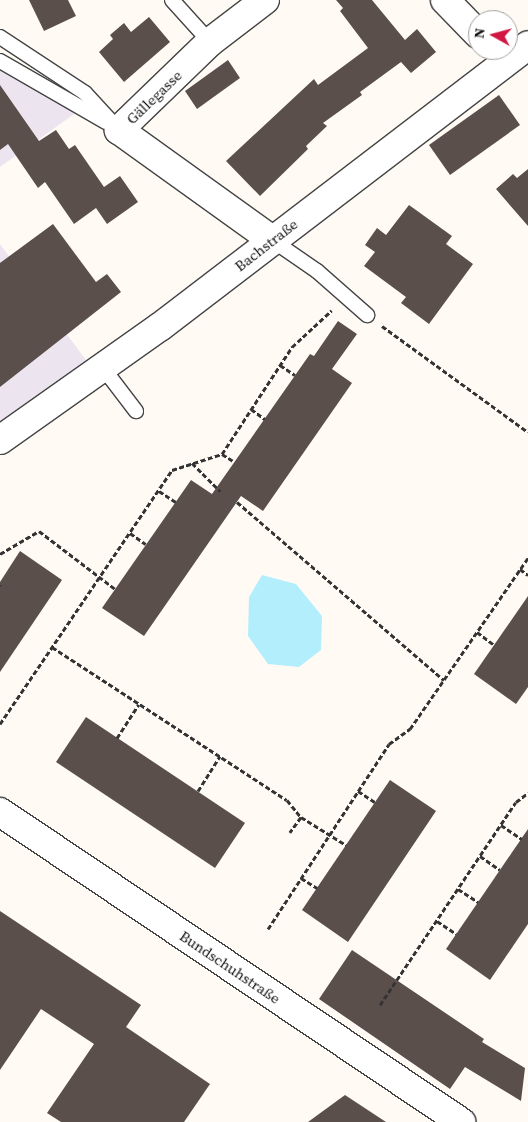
<!DOCTYPE html>
<html>
<head>
<meta charset="utf-8">
<style>
	body { margin:0 }
	#map { position:relative; width:528px; height:1122px; overflow:hidden; background:#fffbf4; font-family:"Source Serif 4",serif }
	div>[style] { position:absolute }
	.industrial>* { inset:0; background:#ece5f0 }
	.water>* { inset:0; background:#b3eefc }
	.building>* { inset:0; background:#5b4f4c }
	.path>* { height:3px; margin-top:-1.5px; transform-origin:0; background:repeating-linear-gradient(90deg,#333 0 5px,transparent 0 7.5px) }
	.roads { filter:drop-shadow(1px 0 #444) drop-shadow(-1px 0 #444) drop-shadow(0 1px #444) drop-shadow(0 -1px #444) }
	.service>* { height:14px; margin:-7px; padding:0 7px; transform-origin:7px; border-radius:7px; background:#fff }
	.minor>* { height:28px; margin:-14px; padding:0 14px; transform-origin:14px; border-radius:14px; background:#fff }
	.tertiary>* { height:28px; margin:-14px; padding:0 14px; transform-origin:14px; border-radius:14px; background:#fff }
	span { translate:-50% -50%; white-space:nowrap; text-align:center; line-height:1.15; -webkit-text-stroke:5px #fff; paint-order:stroke }
	.street-label { font-size:15px; color:#111 }
	.north { position:absolute; left:468px; top:10px; width:50px; height:50px; box-sizing:border-box; background:#fff; border:1px solid #a0a0a0; border-radius:50%; rotate:277deg; font-size:14px; font-weight:700; line-height:20px; text-align:center; color:#111 }
	.north::after { content:''; display:block; margin:auto; width:18px; height:22px; background:#d11843; clip-path:polygon(50% 0,100% 100%,50% 72%,0 100%) }
</style>
</head>
<body>
<div id="map">
	<div class="industrial">
		<div style="clip-path:polygon(0 53px,77px 112px,0 167px)"></div>
		<div style="clip-path:polygon(0 244px,86px 360px,0 423px)"></div>
	</div>
	<div class="water">
		<div style="clip-path:polygon(262px 575px,296px 584px,322px 616px,321px 650px,299px 667px,268px 664px,248px 636px,249px 597px)"></div>
	</div>
	<div class="building">
		<div style="clip-path:polygon(29px 0,68px 0,76px 16px,44px 31px)"></div>
		<div style="clip-path:polygon(336px 0,372px 0,405px 40px,417px 29px,436px 52px,411px 73px,401px 62px,360px 92px,362px 95px,323px 123px,327px 126px,306px 146px,308px 149px,260px 196px,226px 161px,314px 79px,318px 85px,368px 48px,340px 11px,343px 8px)"></div>
		<div style="clip-path:polygon(149px 17px,170px 42px,124px 82px,99px 52px,113px 39px,110px 35px,124px 23px,131px 32px)"></div>
		<div style="clip-path:polygon(228px 60px,240px 78px,197px 109px,185px 91px)"></div>
		<div style="clip-path:polygon(0 85px,39px 141px,56px 130px,69px 149px,75px 145px,104px 187px,120px 176px,138px 202px,107px 224px,96px 208px,74px 224px,45px 182px,38px 188px,8px 144px,0 150px)"></div>
		<div style="clip-path:polygon(499px 95px,520px 125px,450px 175px,429px 145px)"></div>
		<div style="clip-path:polygon(528px 169px,528px 226px,496px 189px,513px 174px,517px 178px)"></div>
		<div style="clip-path:polygon(409px 205px,452px 236px,446px 244px,473px 264px,429px 324px,401px 303px,406px 297px,364px 266px,375px 252px,365px 245px,377px 228px,386px 235px)"></div>
		<div style="clip-path:polygon(53px 224px,96px 282px,107px 274px,121px 292px,0 387px,0 263px)"></div>
		<div style="clip-path:polygon(338px 321px,357px 334px,332px 369px,352px 383px,263px 511px,241px 496px,144px 636px,102px 608px,191px 480px,212px 494px,310px 354px,314px 356px)"></div>
		<div style="clip-path:polygon(20px 551px,62px 580px,0 672px,0 582px)"></div>
		<div style="clip-path:polygon(528px 596px,528px 687px,516px 704px,474px 674px)"></div>
		<div style="clip-path:polygon(86px 717px,245px 823px,215px 868px,56px 762px)"></div>
		<div style="clip-path:polygon(390px 780px,436px 811px,348px 942px,302px 910px)"></div>
		<div style="clip-path:polygon(528px 829px,528px 924px,490px 980px,446px 949px)"></div>
		<div style="clip-path:polygon(0 911px,141px 1005px,126px 1027px,210px 1084px,184px 1122px,61px 1122px,47px 1113px,94px 1044px,41px 1009px,0 1070px)"></div>
		<div style="clip-path:polygon(352px 950px,484px 1039px,482px 1042px,525px 1068px,521px 1101px,465px 1067px,450px 1089px,319px 999px)"></div>
		<div style="clip-path:polygon(345px 1095px,386px 1122px,308px 1122px)"></div>
	</div>
	<div class="path">
		<div style="left:382px;top:326px;width:180px;rotate:36deg"></div>
		<div style="left:280px;top:365px;width:18px;rotate:34deg"></div>
		<div style="left:251px;top:409px;width:17px;rotate:36deg"></div>
		<div style="left:222px;top:454px;width:15px;rotate:32deg"></div>
		<div style="left:192px;top:463px;width:40px;rotate:45deg"></div>
		<div style="left:159px;top:491px;width:20px;rotate:33deg"></div>
		<div style="left:237px;top:502px;width:273px;rotate:40.7deg"></div>
		<div style="left:130px;top:533px;width:19px;rotate:35deg"></div>
		<div style="left:0;top:554px;width:45px;rotate:-30.5deg"></div>
		<div style="left:39px;top:531px;width:96px;rotate:37.3deg"></div>
		<div style="left:520px;top:569px;width:10px;rotate:37deg"></div>
		<div style="left:0;top:585px;width:1px;rotate:45deg"></div>
		<div style="left:477px;top:632px;width:21px;rotate:37deg"></div>
		<div style="left:52px;top:647px;width:280px;rotate:33.1deg"></div>
		<div style="left:287px;top:800px;width:22px;rotate:51deg"></div>
		<div style="left:301px;top:817px;width:19px;rotate:126deg"></div>
		<div style="left:0;top:724px;width:307px;rotate:-55.9deg"></div>
		<div style="left:172px;top:470px;width:52px;rotate:-17.7deg"></div>
		<div style="left:222px;top:454px;width:128px;rotate:-56.8deg"></div>
		<div style="left:292px;top:347px;width:54px;rotate:-42.8deg"></div>
		<div style="left:117px;top:738px;width:40px;rotate:-57.1deg"></div>
		<div style="left:198px;top:791px;width:41px;rotate:-57.8deg"></div>
		<div style="left:358px;top:791px;width:20px;rotate:33deg"></div>
		<div style="left:301px;top:817px;width:53px;rotate:31.9deg"></div>
		<div style="left:501px;top:825px;width:25px;rotate:34deg"></div>
		<div style="left:480px;top:856px;width:24px;rotate:35deg"></div>
		<div style="left:301px;top:878px;width:19px;rotate:32deg"></div>
		<div style="left:458px;top:889px;width:24px;rotate:33deg"></div>
		<div style="left:437px;top:921px;width:23px;rotate:34deg"></div>
		<div style="left:268px;top:929px;width:221px;rotate:-56.8deg"></div>
		<div style="left:389px;top:744px;width:26px;rotate:-36deg"></div>
		<div style="left:410px;top:729px;width:208px;rotate:-55.4deg"></div>
		<div style="left:380px;top:1005px;width:244px;rotate:-56.2deg"></div>
		<div style="left:516px;top:802px;width:15px;rotate:-37deg"></div>
	</div>
	<div class="roads">
		<div class="service">
			<div style="left:172px;top:0;width:57px;rotate:47.9deg"></div>
			<div style="left:0;top:37px;width:102px;rotate:33.4deg"></div>
			<div style="left:85px;top:93px;width:50px;rotate:47.4deg"></div>
			<div style="left:0;top:61px;width:122px;rotate:29.9deg"></div>
			<div style="left:272px;top:240px;width:55px;rotate:34.6deg"></div>
			<div style="left:317px;top:271px;width:67px;rotate:41.3deg"></div>
			<div style="left:99px;top:371px;width:13px;rotate:29deg"></div>
			<div style="left:110px;top:377px;width:43px;rotate:52.6deg"></div>
		</div>
		<div class="minor">
			<div style="left:265px;top:0;width:69px;rotate:142.6deg"></div>
			<div style="left:210px;top:42px;width:127px;rotate:136deg"></div>
			<div style="left:119px;top:130px;width:188px;rotate:35.7deg"></div>
			<div style="left:445px;top:0;width:47px;rotate:45.9deg"></div>
			<div style="left:0;top:812px;width:556px;rotate:33.92deg"></div>
		</div>
		<div class="tertiary">
			<div style="left:0;top:440px;width:197px;rotate:-35.3deg"></div>
			<div style="left:161px;top:326px;width:462px;rotate:-37.4deg"></div>
		</div>
	</div>
	<div class="street-label">
		<span style="left:154px;top:97px;rotate:-44deg">Gällegasse</span>
		<span style="left:266px;top:245px;rotate:-38deg">Bachstraße</span>
		<span style="left:230px;top:967px;rotate:34deg">Bundschuhstraße</span>
	</div>
	<div class="north">N</div>
</div>
</body>
</html>
